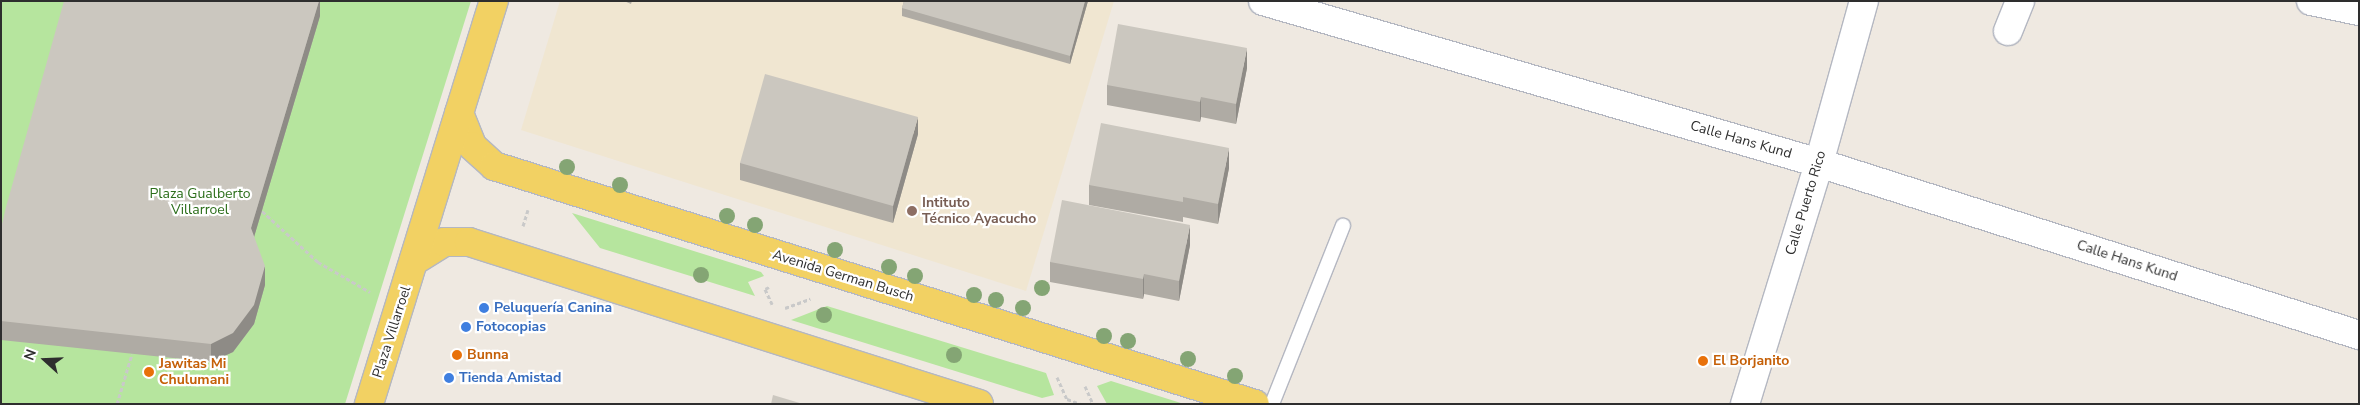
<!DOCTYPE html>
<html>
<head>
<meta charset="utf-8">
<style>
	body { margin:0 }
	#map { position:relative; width:2360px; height:405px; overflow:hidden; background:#efe9e1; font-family:"Nunito Sans",sans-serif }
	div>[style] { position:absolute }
	.education>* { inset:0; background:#f0e6d1 }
	.green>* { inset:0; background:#b6e59e }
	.path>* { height:3px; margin-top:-1.5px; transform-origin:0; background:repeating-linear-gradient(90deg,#c9c9c9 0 4px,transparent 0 6.5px) }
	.roads { filter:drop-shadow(1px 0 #b4b7c1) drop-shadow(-1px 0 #b4b7c1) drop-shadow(0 1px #b4b7c1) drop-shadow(0 -1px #b4b7c1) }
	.lane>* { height:14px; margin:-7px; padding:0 7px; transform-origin:7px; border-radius:7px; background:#fff }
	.street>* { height:28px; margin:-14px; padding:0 14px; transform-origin:14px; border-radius:14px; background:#fff }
	.secondary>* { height:28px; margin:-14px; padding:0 14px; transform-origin:14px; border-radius:14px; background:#fff }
	.primary>* { height:28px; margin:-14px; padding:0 14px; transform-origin:14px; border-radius:14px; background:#f2d163 }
	.trees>* { width:16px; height:16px; margin:-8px; border-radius:50%; background:#84a574 }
	.wall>* { inset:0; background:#afaba4 }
	.shaded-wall>* { inset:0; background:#8e8b86 }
	.building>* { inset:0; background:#cbc7bf }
	.dots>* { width:14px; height:14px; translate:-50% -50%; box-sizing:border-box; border:2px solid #fff; border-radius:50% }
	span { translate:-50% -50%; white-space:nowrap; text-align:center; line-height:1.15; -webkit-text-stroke:4.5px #fff; paint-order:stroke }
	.street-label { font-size:14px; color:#2e2e2e }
	.park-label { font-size:14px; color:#2c6e1b }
	.education-label { font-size:14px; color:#785e54; font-weight:700 }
	.left { translate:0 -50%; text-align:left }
	.shop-label { font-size:14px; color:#366cbe; font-weight:700 }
	.food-label { font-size:14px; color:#c56008; font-weight:700 }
	.frame { position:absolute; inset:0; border:2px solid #2e2e2e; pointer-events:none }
	.north { position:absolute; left:20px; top:335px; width:50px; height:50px; -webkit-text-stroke:4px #fff; paint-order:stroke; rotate:290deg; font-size:14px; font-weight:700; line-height:20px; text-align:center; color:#2e2e2e }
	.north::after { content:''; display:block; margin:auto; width:18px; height:22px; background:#2e2e2e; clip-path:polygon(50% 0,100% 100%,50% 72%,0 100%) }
</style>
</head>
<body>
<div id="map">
	<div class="education">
		<div style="clip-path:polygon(560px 1px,1114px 1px,1026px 291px,521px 130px)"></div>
	</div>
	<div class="green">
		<div style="clip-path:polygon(1px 1px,471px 1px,345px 404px,1px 404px)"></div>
		<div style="clip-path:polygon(572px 213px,761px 272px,764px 276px,748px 282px,755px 296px,600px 248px)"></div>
		<div style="clip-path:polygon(827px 306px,1046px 373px,1054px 395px,1042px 398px,791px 320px)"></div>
		<div style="clip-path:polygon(1111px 381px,1184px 404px,1107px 404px,1097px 386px)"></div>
	</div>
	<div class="path">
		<div style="left:262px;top:211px;width:76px;rotate:42.3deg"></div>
		<div style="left:318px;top:262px;width:60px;rotate:30deg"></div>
		<div style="left:523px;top:226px;width:17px;rotate:-73deg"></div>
		<div style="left:769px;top:287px;width:4px;rotate:153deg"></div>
		<div style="left:765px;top:289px;width:17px;rotate:65deg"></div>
		<div style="left:785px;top:308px;width:27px;rotate:-20deg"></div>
		<div style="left:1057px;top:377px;width:24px;rotate:66deg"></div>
		<div style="left:1067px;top:399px;width:15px;rotate:20deg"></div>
		<div style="left:1085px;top:386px;width:20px;rotate:66deg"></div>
		<div style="left:117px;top:404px;width:52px;rotate:-73.3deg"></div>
	</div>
	<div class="roads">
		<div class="lane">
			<div style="left:1272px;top:404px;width:192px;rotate:-68.3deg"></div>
		</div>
		<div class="street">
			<div style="left:1263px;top:1px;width:579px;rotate:16.24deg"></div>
			<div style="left:1819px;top:163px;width:567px;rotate:17.67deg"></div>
			<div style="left:2311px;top:1px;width:49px;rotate:11.8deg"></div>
			<div style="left:2008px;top:31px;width:32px;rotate:-68deg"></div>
		</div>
		<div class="secondary">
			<div style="left:1745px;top:404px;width:252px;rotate:-72.9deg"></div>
			<div style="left:1819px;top:163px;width:168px;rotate:-74.5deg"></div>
		</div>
		<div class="primary">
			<div style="left:459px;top:113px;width:35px;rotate:68deg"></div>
			<div style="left:472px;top:146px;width:30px;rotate:42deg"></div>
			<div style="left:494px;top:166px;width:797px;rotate:17.37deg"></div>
			<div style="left:414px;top:261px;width:36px;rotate:-32deg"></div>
			<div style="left:444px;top:242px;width:25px"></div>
			<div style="left:469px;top:242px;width:535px;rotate:17.62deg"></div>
			<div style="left:369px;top:404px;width:422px;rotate:-72.8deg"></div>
		</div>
	</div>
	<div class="trees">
		<div style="left:567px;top:167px"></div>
		<div style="left:620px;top:185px"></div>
		<div style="left:727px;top:216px"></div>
		<div style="left:755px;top:225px"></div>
		<div style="left:835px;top:250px"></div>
		<div style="left:889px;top:267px"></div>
		<div style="left:701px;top:275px"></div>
		<div style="left:915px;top:276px"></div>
		<div style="left:1042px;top:288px"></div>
		<div style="left:974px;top:295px"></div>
		<div style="left:996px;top:300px"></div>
		<div style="left:1023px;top:308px"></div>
		<div style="left:824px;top:315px"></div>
		<div style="left:1104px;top:336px"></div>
		<div style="left:1128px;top:341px"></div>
		<div style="left:954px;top:355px"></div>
		<div style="left:1188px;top:359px"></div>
		<div style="left:1235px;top:376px"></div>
	</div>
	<div class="wall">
		<div style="clip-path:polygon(320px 1px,320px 16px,254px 237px,265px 285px,254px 324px,233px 352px,211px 362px,1px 340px,1px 228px)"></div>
		<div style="clip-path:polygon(624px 1px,632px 1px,631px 4px)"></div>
		<div style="clip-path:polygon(904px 1px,1088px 1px,1070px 64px,902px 16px,902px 8px)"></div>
		<div style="clip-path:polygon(1247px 68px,1236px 124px,1201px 117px,1200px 122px,1107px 105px,1107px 85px)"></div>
		<div style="clip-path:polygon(918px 134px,893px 223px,740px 180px,740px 163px)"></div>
		<div style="clip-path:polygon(1229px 168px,1218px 224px,1183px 217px,1183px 222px,1089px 205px,1089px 185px)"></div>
		<div style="clip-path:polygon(1190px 245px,1179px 301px,1144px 294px,1143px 299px,1050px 282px,1050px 262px)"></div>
	</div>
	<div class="shaded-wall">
		<div style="clip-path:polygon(319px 1px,320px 1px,320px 16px,251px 247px,251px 228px)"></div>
		<div style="clip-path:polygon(1085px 1px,1088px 1px,1070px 64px,1070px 56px)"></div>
		<div style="clip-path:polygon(1247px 48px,1247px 68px,1236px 124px,1236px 104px)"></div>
		<div style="clip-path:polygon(1201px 97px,1201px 117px,1200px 122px,1200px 102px)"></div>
		<div style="clip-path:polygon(918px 117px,918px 134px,893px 223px,893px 206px)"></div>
		<div style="clip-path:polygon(1229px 148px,1229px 168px,1218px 224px,1218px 204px)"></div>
		<div style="clip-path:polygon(1190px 225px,1190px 245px,1179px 301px,1179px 281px)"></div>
		<div style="clip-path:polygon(265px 266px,265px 285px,254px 324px,233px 352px,211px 362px,211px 344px)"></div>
		<div style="clip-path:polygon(1144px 274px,1144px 294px,1143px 299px,1143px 279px)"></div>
	</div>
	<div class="building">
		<div style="clip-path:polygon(64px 1px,319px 1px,251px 228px,265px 266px,254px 305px,233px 333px,211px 344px,1px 321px,1px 228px,6px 207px)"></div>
		<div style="clip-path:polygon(904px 1px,1085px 1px,1070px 56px,902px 8px)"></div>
		<div style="clip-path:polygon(1118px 24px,1247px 48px,1236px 104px,1201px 97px,1200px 102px,1107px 85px)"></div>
		<div style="clip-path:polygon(765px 74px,918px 117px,893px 206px,740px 163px)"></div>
		<div style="clip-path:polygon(1101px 123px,1229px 148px,1218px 204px,1183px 197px,1183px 202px,1089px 185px)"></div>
		<div style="clip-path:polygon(1062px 200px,1190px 225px,1179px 281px,1144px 274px,1143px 279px,1050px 262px)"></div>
		<div style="clip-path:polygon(773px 395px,803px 404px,771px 404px)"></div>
	</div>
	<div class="dots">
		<div style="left:912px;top:211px;background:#8d6e63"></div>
		<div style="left:484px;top:308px;background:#3f7fe0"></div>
		<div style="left:466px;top:327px;background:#3f7fe0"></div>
		<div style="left:457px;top:355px;background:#e8710a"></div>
		<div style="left:1703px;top:361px;background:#e8710a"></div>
		<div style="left:149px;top:372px;background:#e8710a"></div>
		<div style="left:449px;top:378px;background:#3f7fe0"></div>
	</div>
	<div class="street-label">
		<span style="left:1741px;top:140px;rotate:16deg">Calle Hans Kund</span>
		<span style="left:1806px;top:203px;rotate:-73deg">Calle Puerto Rico</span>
		<span style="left:2127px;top:261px;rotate:18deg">Calle Hans Kund</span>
		<span style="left:843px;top:276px;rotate:17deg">Avenida German Busch</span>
		<span style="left:392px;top:332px;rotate:-72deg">Plaza Villarroel</span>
	</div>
	<div class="park-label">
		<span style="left:200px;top:202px">Plaza Gualberto<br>Villarroel</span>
	</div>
	<div class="education-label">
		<span class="left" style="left:922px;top:211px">Intituto<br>Técnico Ayacucho</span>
	</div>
	<div class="shop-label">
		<span class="left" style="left:494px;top:308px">Peluquería Canina</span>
		<span class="left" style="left:476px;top:327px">Fotocopias</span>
		<span class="left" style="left:459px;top:378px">Tienda Amistad</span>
	</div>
	<div class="food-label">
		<span class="left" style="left:467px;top:355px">Bunna</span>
		<span class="left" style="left:1713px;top:361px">El Borjanito</span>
		<span class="left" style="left:159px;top:372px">Jawitas Mi<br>Chulumani</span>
	</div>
	<div class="frame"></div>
	<div class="north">N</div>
</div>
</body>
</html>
